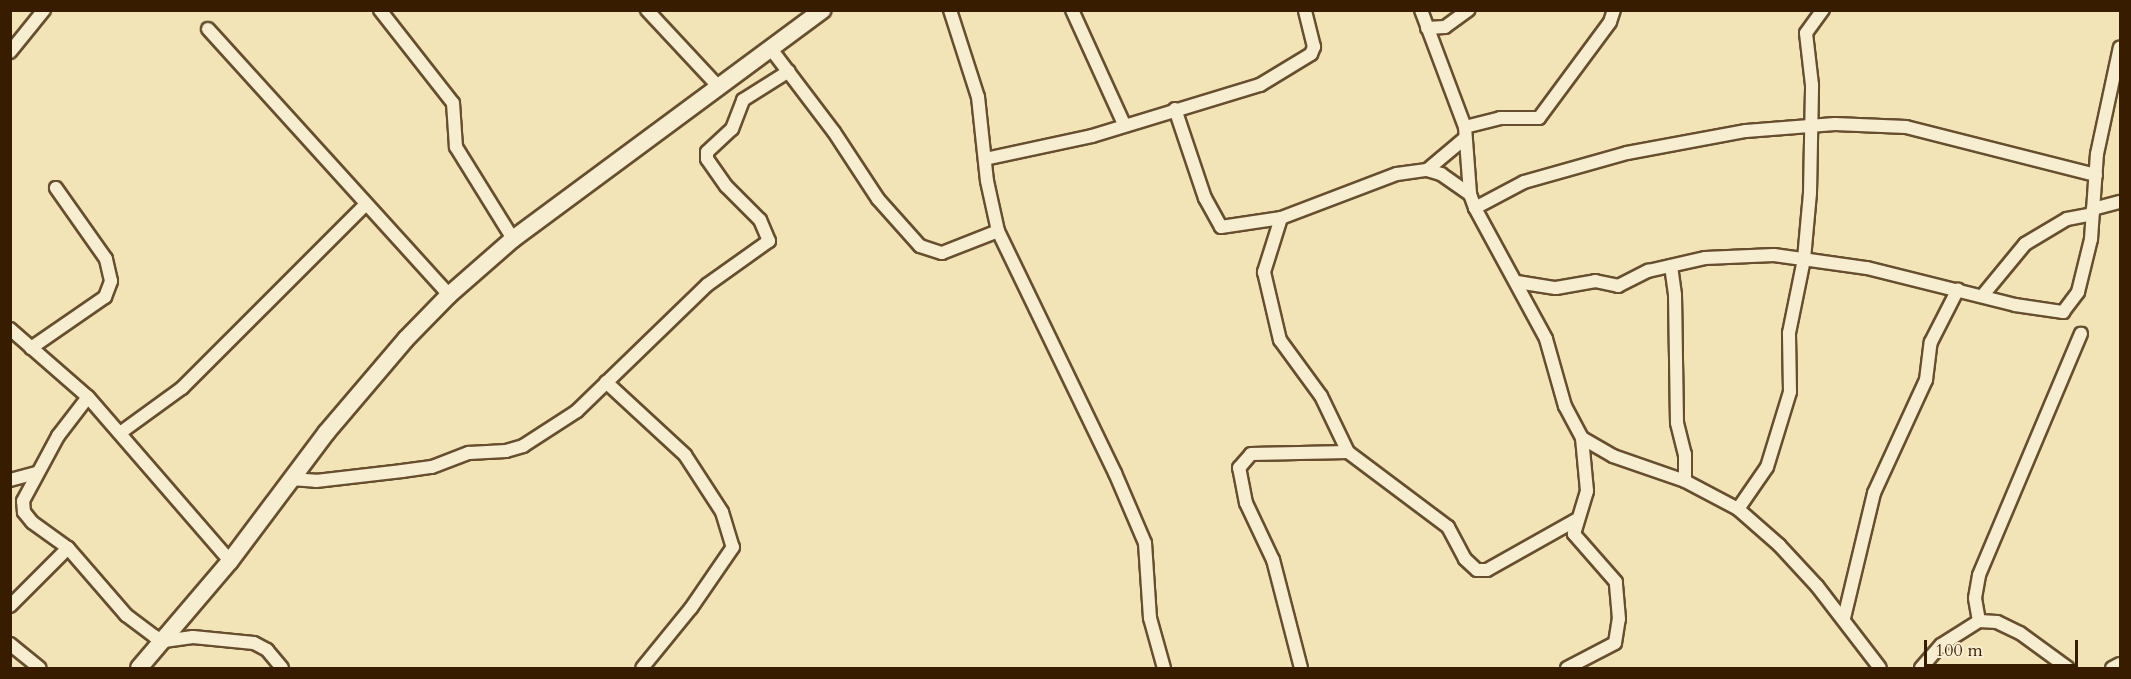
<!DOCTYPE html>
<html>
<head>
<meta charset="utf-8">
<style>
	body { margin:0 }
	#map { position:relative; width:2131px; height:679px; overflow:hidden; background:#f2e4b6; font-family:Cardo,serif }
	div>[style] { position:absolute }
	.roads { filter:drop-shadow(2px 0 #664e2e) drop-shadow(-2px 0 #664e2e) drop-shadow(0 2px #664e2e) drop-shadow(0 -2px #664e2e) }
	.street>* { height:12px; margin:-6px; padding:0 6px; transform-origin:6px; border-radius:6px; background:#f7edd0 }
	.secondary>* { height:16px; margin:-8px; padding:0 8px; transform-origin:8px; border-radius:8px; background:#f7edd0 }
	span { translate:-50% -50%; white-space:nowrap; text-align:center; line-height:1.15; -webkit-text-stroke:5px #f7edd0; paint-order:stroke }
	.frame { position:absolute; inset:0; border:12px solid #371c00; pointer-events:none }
	.scale { position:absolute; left:1924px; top:640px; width:154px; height:27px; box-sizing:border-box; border:3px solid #371c00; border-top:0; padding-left:8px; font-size:18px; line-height:21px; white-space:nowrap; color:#371c00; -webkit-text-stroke:4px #f7edd0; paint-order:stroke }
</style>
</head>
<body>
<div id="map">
	<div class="roads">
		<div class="street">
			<div style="left:380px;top:10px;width:118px;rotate:51.9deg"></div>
			<div style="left:453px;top:103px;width:44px;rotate:86.1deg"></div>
			<div style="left:456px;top:147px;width:108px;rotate:58.2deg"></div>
			<div style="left:647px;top:10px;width:103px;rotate:47deg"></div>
			<div style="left:950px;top:10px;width:91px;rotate:72.2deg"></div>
			<div style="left:978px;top:97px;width:84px;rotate:83.9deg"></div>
			<div style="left:987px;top:181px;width:51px;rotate:77.6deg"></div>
			<div style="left:998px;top:231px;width:269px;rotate:64.2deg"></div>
			<div style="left:1115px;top:473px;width:76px;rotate:66.8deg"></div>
			<div style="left:1145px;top:543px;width:75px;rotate:86.2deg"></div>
			<div style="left:1150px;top:618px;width:52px;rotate:74.4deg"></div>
			<div style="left:1072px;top:10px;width:125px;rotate:65.5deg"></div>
			<div style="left:1421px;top:10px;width:125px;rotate:69.4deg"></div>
			<div style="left:1465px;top:127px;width:67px;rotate:85.7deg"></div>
			<div style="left:1470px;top:194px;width:15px;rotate:70deg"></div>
			<div style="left:1475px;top:208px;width:149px;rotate:61.5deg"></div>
			<div style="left:1546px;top:339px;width:70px;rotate:74.2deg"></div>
			<div style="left:1565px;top:406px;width:36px;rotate:62deg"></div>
			<div style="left:1582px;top:438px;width:36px;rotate:30deg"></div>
			<div style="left:1613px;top:456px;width:76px;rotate:19.1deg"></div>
			<div style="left:1685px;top:481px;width:60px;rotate:27.8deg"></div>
			<div style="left:1738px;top:509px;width:55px;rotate:41.3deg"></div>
			<div style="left:1779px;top:545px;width:56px;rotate:47.2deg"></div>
			<div style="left:1817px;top:586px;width:103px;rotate:52.5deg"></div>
			<div style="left:1427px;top:28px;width:18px;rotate:-3deg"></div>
			<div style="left:1445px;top:27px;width:29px;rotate:-36deg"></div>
			<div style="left:208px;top:29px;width:359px;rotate:47.8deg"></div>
			<div style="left:771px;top:49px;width:104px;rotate:52.8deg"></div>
			<div style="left:834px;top:132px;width:80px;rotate:56.7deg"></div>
			<div style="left:878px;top:199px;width:63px;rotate:48.2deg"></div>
			<div style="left:920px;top:246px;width:23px;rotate:18deg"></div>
			<div style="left:942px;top:253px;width:60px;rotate:-21.4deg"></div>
			<div style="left:10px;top:52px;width:54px;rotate:-51deg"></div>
			<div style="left:1175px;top:109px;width:94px;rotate:71.4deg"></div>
			<div style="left:1205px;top:198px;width:33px;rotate:61deg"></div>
			<div style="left:1221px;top:227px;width:61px;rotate:-8.5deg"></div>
			<div style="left:1281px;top:218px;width:124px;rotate:-20.8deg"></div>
			<div style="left:1397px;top:174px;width:30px;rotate:-8deg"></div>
			<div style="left:1427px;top:170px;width:15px;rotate:16deg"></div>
			<div style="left:1441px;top:174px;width:35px;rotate:35deg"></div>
			<div style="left:1465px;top:127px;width:36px;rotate:-14deg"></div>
			<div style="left:1500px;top:118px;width:39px"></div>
			<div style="left:1539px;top:118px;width:119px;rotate:-53.5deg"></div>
			<div style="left:1610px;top:22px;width:13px;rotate:-72deg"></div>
			<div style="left:985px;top:159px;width:109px;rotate:-12.1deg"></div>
			<div style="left:1092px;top:136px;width:176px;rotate:-16.9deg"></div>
			<div style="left:1260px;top:85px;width:60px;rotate:-31.3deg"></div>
			<div style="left:1311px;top:54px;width:8px;rotate:-67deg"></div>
			<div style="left:1314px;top:47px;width:38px;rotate:-104deg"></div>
			<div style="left:1427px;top:170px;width:50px;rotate:-40.1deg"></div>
			<div style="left:1475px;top:208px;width:55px;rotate:-28deg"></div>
			<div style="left:1524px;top:182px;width:107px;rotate:-15.7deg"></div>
			<div style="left:1627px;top:153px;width:121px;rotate:-10.5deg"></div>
			<div style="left:1746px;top:131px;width:89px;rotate:-4.5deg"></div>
			<div style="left:1835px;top:124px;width:71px;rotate:2.4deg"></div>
			<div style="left:1906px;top:127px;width:196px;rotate:14.2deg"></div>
			<div style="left:2093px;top:209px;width:28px;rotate:-15deg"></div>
			<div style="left:1281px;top:218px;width:57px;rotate:107.5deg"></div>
			<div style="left:1264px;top:272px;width:70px;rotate:76.8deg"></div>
			<div style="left:1280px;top:340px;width:69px;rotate:53.8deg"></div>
			<div style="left:1321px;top:396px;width:62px;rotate:64.3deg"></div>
			<div style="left:1348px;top:452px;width:125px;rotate:36.9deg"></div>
			<div style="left:1448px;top:527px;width:36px;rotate:62deg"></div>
			<div style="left:1465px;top:559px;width:16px;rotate:43deg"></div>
			<div style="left:1477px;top:570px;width:10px"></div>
			<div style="left:1487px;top:570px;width:102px;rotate:-29.3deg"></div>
			<div style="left:1671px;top:266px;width:29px;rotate:82deg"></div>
			<div style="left:1675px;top:295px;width:128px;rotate:89.1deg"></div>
			<div style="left:1677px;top:423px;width:32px;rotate:76deg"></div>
			<div style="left:1685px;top:454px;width:27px;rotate:90deg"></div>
			<div style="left:1517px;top:282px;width:39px;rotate:9deg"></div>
			<div style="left:1556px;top:288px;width:40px;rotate:-10deg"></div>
			<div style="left:1595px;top:281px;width:24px;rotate:12deg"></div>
			<div style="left:1618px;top:286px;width:34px;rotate:-27deg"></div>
			<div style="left:1648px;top:271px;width:58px;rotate:-12.8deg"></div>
			<div style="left:1705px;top:258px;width:69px;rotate:-2.5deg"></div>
			<div style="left:1774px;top:255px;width:94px;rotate:8deg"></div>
			<div style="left:1867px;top:268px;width:153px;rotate:14deg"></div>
			<div style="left:2015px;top:305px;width:49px;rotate:8.3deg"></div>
			<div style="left:2063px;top:312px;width:25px;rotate:-53deg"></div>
			<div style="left:2078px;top:292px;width:55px;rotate:-76.2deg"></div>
			<div style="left:2091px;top:239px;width:85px;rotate:-86deg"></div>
			<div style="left:2097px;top:154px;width:109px;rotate:-77.9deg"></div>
			<div style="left:1983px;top:295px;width:66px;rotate:-50.5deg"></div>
			<div style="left:2025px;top:244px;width:49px;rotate:-30.8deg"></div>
			<div style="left:2067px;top:219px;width:26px;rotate:-11deg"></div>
			<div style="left:10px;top:329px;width:103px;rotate:41.1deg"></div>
			<div style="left:88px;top:397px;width:217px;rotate:49.1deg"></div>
			<div style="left:31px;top:348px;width:90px;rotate:-34.6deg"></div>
			<div style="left:105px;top:297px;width:17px;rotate:-69deg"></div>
			<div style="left:111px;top:281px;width:23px;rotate:-103deg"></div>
			<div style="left:106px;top:259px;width:87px;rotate:-125.2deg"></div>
			<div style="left:606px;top:382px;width:108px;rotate:42.7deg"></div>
			<div style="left:685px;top:455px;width:68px;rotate:57deg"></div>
			<div style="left:722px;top:512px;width:37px;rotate:73deg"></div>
			<div style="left:733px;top:547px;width:74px;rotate:124.5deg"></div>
			<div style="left:691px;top:608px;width:77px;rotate:129.2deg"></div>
			<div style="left:120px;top:433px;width:77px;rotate:-36deg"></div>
			<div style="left:182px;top:388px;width:260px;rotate:-45deg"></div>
			<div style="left:290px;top:479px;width:26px;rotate:4deg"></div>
			<div style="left:316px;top:481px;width:87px;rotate:-6.6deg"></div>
			<div style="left:402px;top:471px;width:30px;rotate:-8deg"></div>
			<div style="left:432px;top:467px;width:40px;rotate:-21deg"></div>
			<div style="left:469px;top:453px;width:37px;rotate:-3deg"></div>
			<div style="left:506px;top:451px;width:18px;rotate:-16deg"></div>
			<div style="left:523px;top:446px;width:64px;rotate:-32.9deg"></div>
			<div style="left:577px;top:411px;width:181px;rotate:-44.1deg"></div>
			<div style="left:707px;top:285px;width:76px;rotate:-35.4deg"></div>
			<div style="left:769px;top:241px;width:23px;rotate:-113deg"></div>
			<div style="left:760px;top:220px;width:48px;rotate:-135deg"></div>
			<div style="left:726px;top:186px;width:33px;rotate:-125deg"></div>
			<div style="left:707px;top:159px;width:7px;rotate:-90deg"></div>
			<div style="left:707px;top:152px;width:34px;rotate:-43deg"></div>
			<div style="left:732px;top:129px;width:31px;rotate:-69deg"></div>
			<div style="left:743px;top:100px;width:54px;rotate:-32.2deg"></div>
			<div style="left:10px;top:480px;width:27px;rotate:-15deg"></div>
			<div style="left:1738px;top:509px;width:51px;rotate:-55.4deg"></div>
			<div style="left:1767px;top:467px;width:78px;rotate:-73deg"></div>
			<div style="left:1790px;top:392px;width:59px;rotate:-91deg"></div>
			<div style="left:1789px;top:333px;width:76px;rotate:-78.5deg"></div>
			<div style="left:1804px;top:259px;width:66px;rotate:-84.8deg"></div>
			<div style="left:1810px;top:193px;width:108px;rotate:-88.9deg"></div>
			<div style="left:1812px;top:85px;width:52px;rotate:-96.6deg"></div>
			<div style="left:1806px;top:33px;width:29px;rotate:-54deg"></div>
			<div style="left:68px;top:548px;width:44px;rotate:-144.2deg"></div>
			<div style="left:32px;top:522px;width:13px;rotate:-129deg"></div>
			<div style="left:24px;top:512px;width:11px;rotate:-95deg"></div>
			<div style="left:23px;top:501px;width:74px;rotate:-61.7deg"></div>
			<div style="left:58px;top:436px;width:49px;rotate:-52.4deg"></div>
			<div style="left:10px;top:606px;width:82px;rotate:-45deg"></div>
			<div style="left:68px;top:548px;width:89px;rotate:49.1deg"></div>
			<div style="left:126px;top:615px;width:35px;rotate:37deg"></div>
			<div style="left:154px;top:636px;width:11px;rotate:27deg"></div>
			<div style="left:164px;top:641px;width:29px;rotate:-8deg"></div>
			<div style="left:193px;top:637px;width:61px;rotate:5.6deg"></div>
			<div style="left:254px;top:643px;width:15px;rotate:28deg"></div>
			<div style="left:267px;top:650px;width:23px;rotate:50deg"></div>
			<div style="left:1844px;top:618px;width:129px;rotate:-76.5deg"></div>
			<div style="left:1874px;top:493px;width:124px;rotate:-65.3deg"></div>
			<div style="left:1926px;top:380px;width:38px;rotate:-83deg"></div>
			<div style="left:1931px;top:342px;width:59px;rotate:-63deg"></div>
			<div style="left:1979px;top:621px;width:23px;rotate:-100deg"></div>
			<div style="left:1975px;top:598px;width:23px;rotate:-80deg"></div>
			<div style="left:1979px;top:575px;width:262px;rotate:-67.1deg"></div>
			<div style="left:10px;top:644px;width:38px;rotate:39deg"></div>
			<div style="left:1301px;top:668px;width:112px;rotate:-104.5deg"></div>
			<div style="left:1273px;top:560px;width:63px;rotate:-115.3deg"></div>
			<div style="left:1246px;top:503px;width:36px;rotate:-101deg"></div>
			<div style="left:1239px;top:468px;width:18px;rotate:-49deg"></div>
			<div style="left:1251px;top:454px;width:97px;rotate:-1.2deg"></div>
			<div style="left:1567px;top:668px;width:54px;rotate:-27.5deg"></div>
			<div style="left:1615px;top:643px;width:24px;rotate:-81deg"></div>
			<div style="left:1619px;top:619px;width:37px;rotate:-95deg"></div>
			<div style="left:1616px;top:582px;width:64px;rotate:-131.2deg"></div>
			<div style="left:1574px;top:534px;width:45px;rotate:-73.2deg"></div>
			<div style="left:1587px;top:491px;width:53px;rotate:-95.4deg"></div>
			<div style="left:1921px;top:668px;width:30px;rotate:-49deg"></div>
			<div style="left:1941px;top:645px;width:45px;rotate:-32.3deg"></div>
			<div style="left:1979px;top:621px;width:18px;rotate:3deg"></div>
			<div style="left:1997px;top:622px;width:25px;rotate:26deg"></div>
			<div style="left:2020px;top:633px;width:59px;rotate:36.1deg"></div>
			<div style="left:2112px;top:668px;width:9px;rotate:-27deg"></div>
		</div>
		<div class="secondary">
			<div style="left:139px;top:668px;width:140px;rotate:-49.6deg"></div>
			<div style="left:230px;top:561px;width:160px;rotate:-53.1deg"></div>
			<div style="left:326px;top:433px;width:123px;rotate:-49.6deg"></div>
			<div style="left:406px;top:339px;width:62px;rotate:-45.7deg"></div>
			<div style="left:449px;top:295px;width:85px;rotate:-41.2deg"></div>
			<div style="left:513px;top:239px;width:385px;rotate:-36.5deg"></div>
		</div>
	</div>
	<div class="frame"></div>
	<div class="scale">100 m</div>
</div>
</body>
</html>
